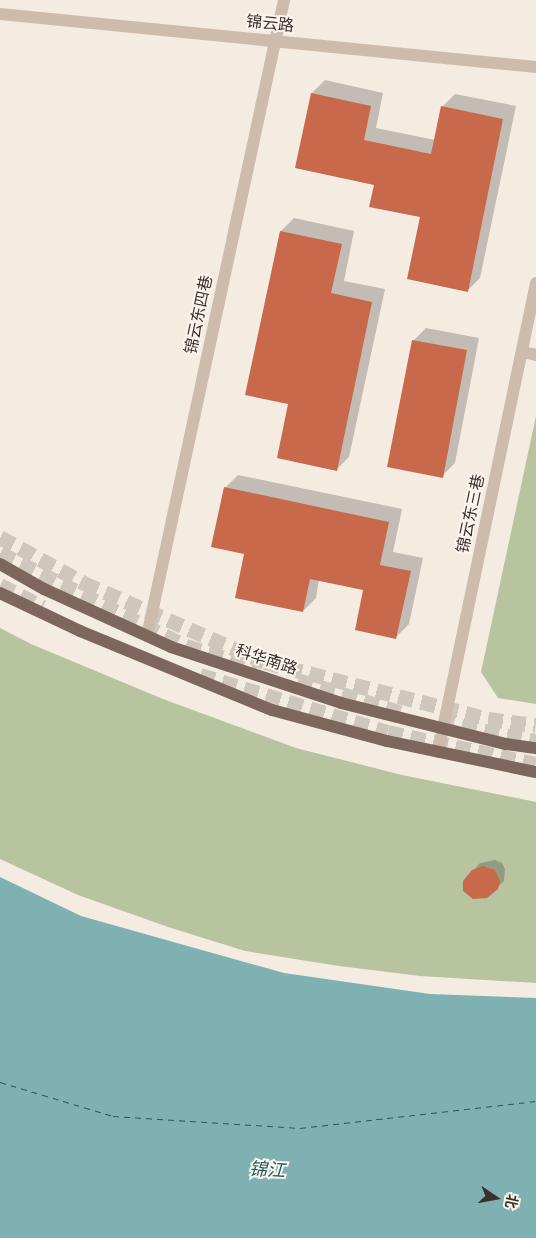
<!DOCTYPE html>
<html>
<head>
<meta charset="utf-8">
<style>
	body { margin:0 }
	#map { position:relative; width:536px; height:1238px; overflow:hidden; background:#f4ebe1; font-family:"Sofia Sans Condensed","Noto Sans SC",sans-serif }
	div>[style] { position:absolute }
	.green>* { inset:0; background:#b8c4a0 }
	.water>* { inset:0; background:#7fb0b2 }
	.shadow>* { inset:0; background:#0003 }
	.ferry>* { height:1px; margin-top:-0.5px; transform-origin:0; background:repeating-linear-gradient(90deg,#1f5a5e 0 6px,transparent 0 11px) }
	.building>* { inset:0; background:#c8694b }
	.highway-tunnel>* { height:15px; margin-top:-7.5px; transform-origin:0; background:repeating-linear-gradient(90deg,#cfc6bd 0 15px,transparent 0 23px) }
	.minor>* { height:12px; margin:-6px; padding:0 6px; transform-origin:6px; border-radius:6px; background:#cdbbac }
	.major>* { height:12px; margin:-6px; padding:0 6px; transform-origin:6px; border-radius:6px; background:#7d675c }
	span { translate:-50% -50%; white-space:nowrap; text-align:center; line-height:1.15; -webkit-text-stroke:4px #fbf5ee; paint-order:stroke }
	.street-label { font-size:16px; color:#3b302b }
	.water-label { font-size:18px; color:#1f5a5e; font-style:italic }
	.north { position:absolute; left:471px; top:1173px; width:50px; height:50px; -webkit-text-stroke:4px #fbf5ee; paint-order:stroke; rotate:102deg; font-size:14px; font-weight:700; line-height:20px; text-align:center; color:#3b302b }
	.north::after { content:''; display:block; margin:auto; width:18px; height:22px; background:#3b302b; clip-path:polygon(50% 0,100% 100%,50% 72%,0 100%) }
</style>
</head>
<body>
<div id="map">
	<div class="green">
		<div style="clip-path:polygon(536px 416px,536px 704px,498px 698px,481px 672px)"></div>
		<div style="clip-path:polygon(0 628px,31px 644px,163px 699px,296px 748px,402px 775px,536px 802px,536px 983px,420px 976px,339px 966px,245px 951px,168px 927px,78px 895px,0 859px)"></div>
	</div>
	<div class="water">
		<div style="clip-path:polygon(0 877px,81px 916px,284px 973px,430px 994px,536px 998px,536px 1238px,0 1238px)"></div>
	</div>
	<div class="shadow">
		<div style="clip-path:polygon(325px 80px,383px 93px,376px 128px,435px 140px,442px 107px,455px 94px,516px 106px,480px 278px,467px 291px,421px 216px,375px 184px,296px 167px,312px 93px)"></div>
		<div style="clip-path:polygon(294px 218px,354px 231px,344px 281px,385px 289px,349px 457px,336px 470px,290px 403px,281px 231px)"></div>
		<div style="clip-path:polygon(426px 328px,479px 338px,455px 463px,442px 476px,413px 341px)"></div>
		<div style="clip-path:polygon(238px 475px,402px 509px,393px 552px,423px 558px,409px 624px,396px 637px,365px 589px,319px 579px,316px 598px,303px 611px,246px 553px,225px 488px)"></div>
		<div style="clip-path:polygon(495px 860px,502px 863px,505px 869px,504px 881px,497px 888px,473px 871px,480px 863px)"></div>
	</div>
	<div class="ferry">
		<div style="left:0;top:1082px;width:118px;rotate:16.7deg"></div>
		<div style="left:113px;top:1116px;width:187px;rotate:3.7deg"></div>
		<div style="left:300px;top:1128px;width:238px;rotate:-6.5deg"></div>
	</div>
	<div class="building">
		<div style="clip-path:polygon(311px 93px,371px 106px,364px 140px,431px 154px,441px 106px,503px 119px,468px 292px,407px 279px,420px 217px,369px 207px,374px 185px,295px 168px)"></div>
		<div style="clip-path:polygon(280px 231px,342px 244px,331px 293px,372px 302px,337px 471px,277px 458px,288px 404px,245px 395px)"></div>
		<div style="clip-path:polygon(412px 340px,467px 350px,443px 478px,387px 467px)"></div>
		<div style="clip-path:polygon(224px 487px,389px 522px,380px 565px,411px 571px,396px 639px,355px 630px,363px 590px,310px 579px,303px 612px,235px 598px,244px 554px,211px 547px)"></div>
		<div style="clip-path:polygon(483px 866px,495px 870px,500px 881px,498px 889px,487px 898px,473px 899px,463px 891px,463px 881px,472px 870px)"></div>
	</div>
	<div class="highway-tunnel">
		<div style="left:0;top:537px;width:96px;rotate:28.7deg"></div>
		<div style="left:84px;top:583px;width:197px;rotate:23.6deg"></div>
		<div style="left:265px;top:662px;width:230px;rotate:14.3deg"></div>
		<div style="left:488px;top:719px;width:48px;rotate:7.1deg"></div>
		<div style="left:0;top:553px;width:208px;rotate:26.6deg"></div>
		<div style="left:186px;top:646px;width:74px;rotate:17.2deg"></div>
		<div style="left:0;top:585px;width:48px;rotate:27.1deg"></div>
		<div style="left:200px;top:675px;width:196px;rotate:16.9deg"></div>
		<div style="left:388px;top:732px;width:151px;rotate:12.2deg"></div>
		<div style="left:298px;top:680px;width:112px;rotate:17.6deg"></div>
		<div style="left:439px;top:722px;width:99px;rotate:11.1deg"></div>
	</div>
	<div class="minor">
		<div style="left:0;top:14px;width:539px;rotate:5.65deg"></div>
		<div style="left:523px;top:352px;width:13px;rotate:13deg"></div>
		<div style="left:147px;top:636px;width:651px;rotate:-77.84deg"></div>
		<div style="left:438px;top:752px;width:479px;rotate:-78.2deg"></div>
	</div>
	<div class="major">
		<div style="left:0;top:564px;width:51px;rotate:29.6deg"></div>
		<div style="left:44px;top:589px;width:140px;rotate:24.5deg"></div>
		<div style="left:171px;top:647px;width:179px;rotate:18.2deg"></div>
		<div style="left:341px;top:703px;width:170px;rotate:14deg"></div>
		<div style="left:506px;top:744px;width:30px;rotate:8deg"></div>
		<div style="left:0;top:593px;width:89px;rotate:25.4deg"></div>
		<div style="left:80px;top:631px;width:208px;rotate:22.4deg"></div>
		<div style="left:272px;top:710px;width:119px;rotate:15.1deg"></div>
		<div style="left:387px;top:741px;width:152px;rotate:11.8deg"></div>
	</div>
	<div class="street-label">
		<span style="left:270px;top:25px;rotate:6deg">锦云路</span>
		<span style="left:200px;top:315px;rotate:-78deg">锦云东四巷</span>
		<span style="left:472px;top:514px;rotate:-78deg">锦云东三巷</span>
		<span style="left:266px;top:661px;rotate:18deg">科华南路</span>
	</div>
	<div class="water-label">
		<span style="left:267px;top:1171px;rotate:3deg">锦江</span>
	</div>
	<div class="north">北</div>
</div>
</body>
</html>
